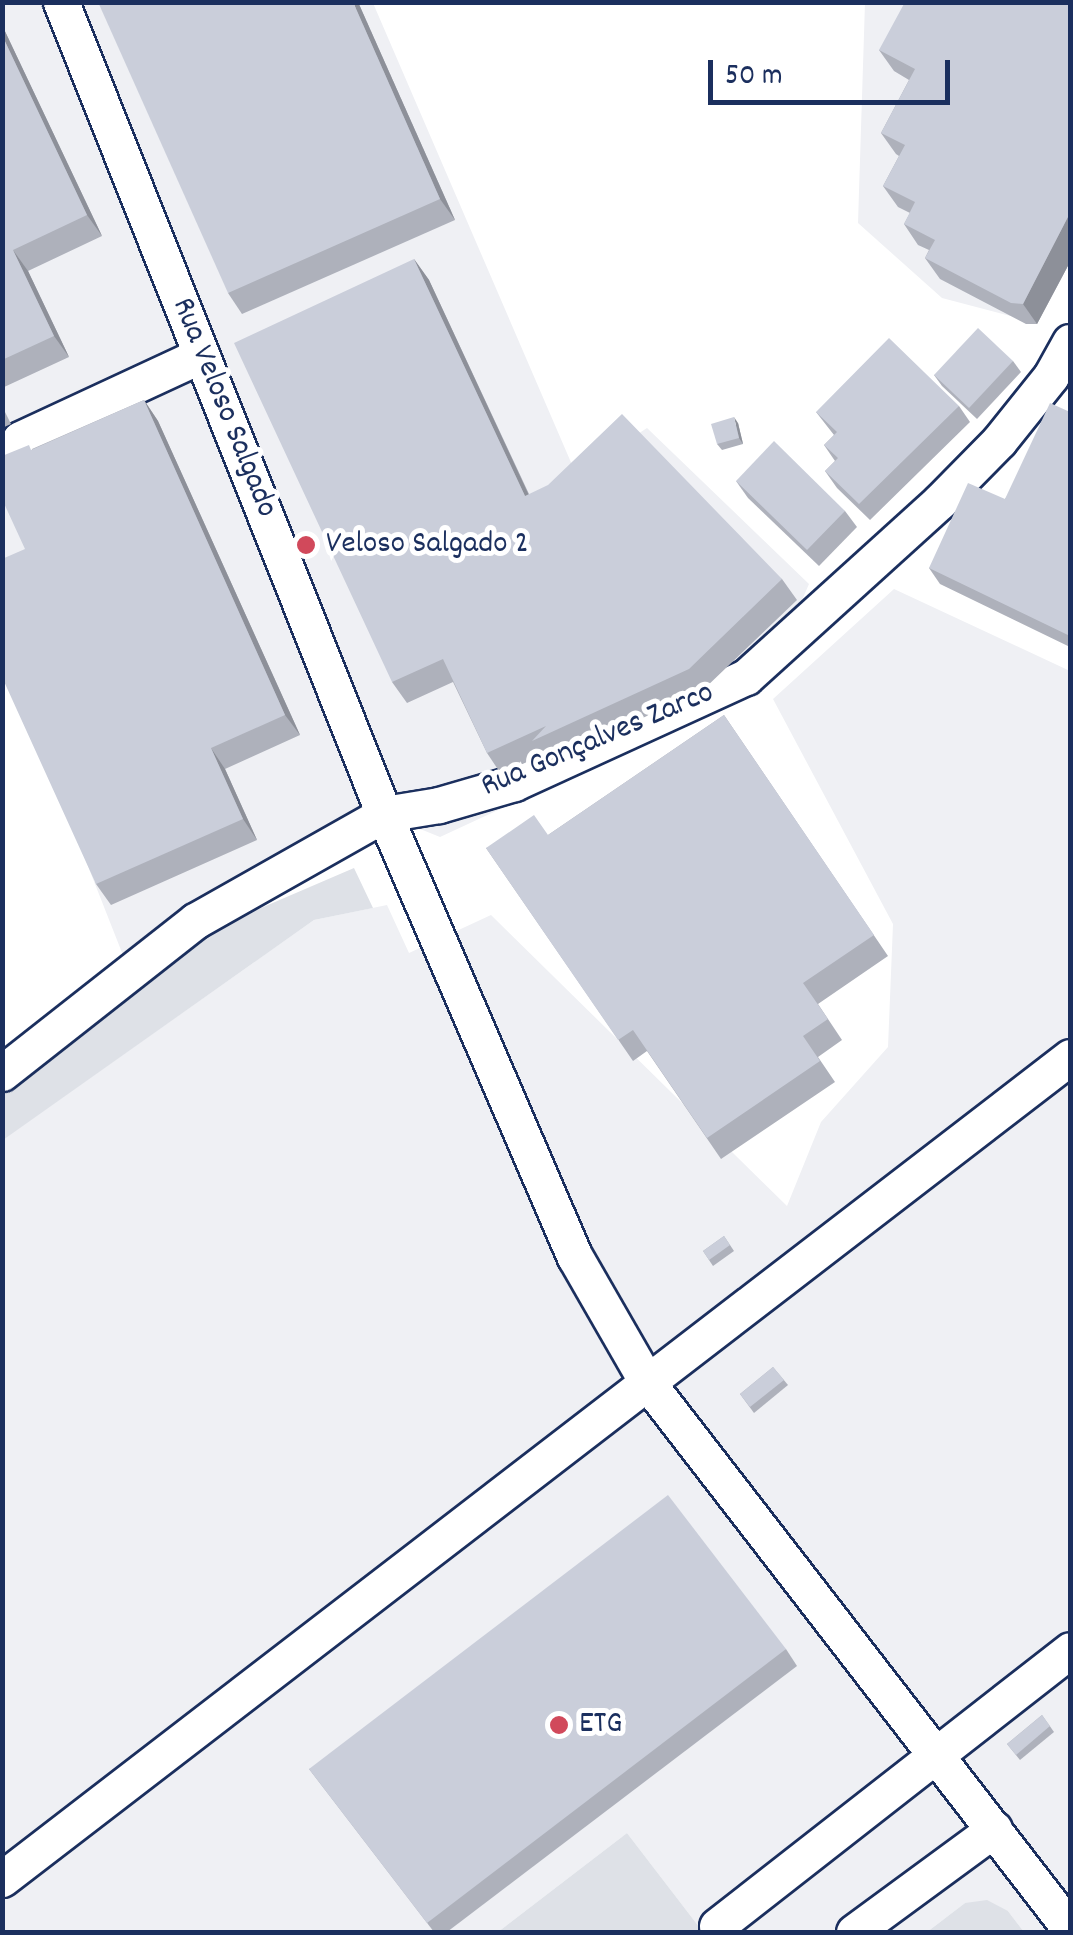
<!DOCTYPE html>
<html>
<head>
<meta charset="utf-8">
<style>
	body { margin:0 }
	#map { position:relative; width:1073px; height:1935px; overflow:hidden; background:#fff; font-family:Dekko,sans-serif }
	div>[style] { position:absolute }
	.built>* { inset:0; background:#eff0f4 }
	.green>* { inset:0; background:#dee1e7 }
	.roads { filter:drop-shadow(2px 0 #1b2f5e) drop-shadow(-2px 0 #1b2f5e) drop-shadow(0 2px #1b2f5e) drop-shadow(0 -2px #1b2f5e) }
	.minor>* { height:35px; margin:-17.5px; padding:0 17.5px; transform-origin:17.5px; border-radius:17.5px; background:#fff }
	.wall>* { inset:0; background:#aeb1bb }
	.shaded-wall>* { inset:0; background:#8d9099 }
	.building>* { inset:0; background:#caceda }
	.dots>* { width:28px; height:28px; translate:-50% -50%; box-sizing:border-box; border:5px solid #fff; border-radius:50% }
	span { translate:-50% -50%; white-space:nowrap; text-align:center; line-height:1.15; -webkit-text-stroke:10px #fff; paint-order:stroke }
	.street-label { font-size:32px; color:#1b2f5e }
	.poi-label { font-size:32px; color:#1b2f5e }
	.left { translate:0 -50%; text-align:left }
	.frame { position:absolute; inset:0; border:5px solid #1b2f5e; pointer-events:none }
	.scale { position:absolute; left:708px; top:60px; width:242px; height:45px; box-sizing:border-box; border:5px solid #1b2f5e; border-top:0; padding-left:12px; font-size:30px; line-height:35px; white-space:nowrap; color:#1b2f5e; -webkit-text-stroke:8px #fff; paint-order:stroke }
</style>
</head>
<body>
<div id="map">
	<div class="built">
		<div style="clip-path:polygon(3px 3px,373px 3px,576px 474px,647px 428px,809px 584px,764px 687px,440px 837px,383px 814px,130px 973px,12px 673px,3px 683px)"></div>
		<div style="clip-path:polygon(865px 3px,1070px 3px,1018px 318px,942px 298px,858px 223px)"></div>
		<div style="clip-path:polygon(894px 589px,1070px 671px,1070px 1932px,1024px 1932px,1008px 1911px,965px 1903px,927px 1932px,703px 1932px,627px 1833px,498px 1932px,3px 1932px,2px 1140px,314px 920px,387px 905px,409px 953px,491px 915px,787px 1206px,821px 1122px,888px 1047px,893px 924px,773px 699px)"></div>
	</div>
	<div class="green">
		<div style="clip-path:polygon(354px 868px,373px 908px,314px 920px,3px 1140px,3px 1090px,210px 930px)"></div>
		<div style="clip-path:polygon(627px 1833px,703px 1932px,498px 1932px)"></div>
		<div style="clip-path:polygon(987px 1900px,1008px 1911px,1024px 1932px,927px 1932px,965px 1903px)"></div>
	</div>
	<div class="roads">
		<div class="minor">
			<div style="left:61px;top:2px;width:874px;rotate:68.31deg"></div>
			<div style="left:384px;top:814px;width:482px;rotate:66.7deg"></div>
			<div style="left:575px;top:1257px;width:144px;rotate:60.1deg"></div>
			<div style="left:647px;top:1382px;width:691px;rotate:52.28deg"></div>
			<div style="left:2px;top:466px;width:32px;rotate:-56deg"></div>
			<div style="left:20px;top:439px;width:200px;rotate:-24.9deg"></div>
			<div style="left:2px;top:1073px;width:246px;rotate:-38.2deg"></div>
			<div style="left:195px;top:921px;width:217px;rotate:-29.5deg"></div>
			<div style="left:384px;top:814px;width:56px;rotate:-9.3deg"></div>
			<div style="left:439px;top:805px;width:78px;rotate:-16.3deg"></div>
			<div style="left:514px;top:783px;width:255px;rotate:-24.6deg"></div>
			<div style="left:746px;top:677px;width:261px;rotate:-42.2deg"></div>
			<div style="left:939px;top:502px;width:86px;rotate:-45.5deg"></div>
			<div style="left:999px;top:441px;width:83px;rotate:-51.3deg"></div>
			<div style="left:1051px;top:376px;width:39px;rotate:-61deg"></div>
			<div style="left:2px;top:1879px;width:1348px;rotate:-37.58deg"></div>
			<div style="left:717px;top:1926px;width:448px;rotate:-38deg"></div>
			<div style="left:854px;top:1932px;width:174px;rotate:-36.3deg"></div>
		</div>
	</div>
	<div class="wall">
		<div style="clip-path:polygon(358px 2px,455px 220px,242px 314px,228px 293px)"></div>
		<div style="clip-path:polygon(1070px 2px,1070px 262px,1037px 324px,1026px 324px,940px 279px,925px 258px,929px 250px,918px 245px,904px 224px,910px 213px,898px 207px,883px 186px,899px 156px,896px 154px,881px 133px,909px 80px,894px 71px,879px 50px)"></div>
		<div style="clip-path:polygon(2px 25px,102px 236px,28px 271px,69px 357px,2px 388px)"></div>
		<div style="clip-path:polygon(414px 259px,429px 280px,529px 494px,782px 579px,797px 600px,703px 690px,547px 762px,542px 755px,501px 774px,487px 753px,453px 682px,407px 703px,392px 682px)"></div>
		<div style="clip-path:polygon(1013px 361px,1021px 372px,977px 419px,942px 386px,934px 375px)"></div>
		<div style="clip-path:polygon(144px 400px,158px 421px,300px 735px,225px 769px,257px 840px,111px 905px,96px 884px,25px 549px,32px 449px)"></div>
		<div style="clip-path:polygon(2px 406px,11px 424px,2px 428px)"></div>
		<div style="clip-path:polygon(959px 406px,970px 422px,870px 520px,837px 488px,825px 471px,835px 461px,824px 445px,834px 435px,816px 412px)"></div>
		<div style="clip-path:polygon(1070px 412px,1070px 647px,940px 584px,929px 568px,1005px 499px)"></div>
		<div style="clip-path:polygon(738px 423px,743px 444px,722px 450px,717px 444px)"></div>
		<div style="clip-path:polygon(736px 481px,845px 511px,857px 527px,819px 566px,748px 498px)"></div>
		<div style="clip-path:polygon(724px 715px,888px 956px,818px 1004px,842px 1040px,818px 1057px,835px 1082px,721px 1159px,647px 1051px,633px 1061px,486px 848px,548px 835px)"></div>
		<div style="clip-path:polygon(724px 1236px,734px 1251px,713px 1266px,703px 1251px)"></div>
		<div style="clip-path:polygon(773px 1367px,788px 1385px,754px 1413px,740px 1394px)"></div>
		<div style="clip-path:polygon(786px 1649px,797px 1666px,447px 1932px,434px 1932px,309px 1769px)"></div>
		<div style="clip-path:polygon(1042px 1715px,1054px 1732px,1020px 1760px,1007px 1744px)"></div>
	</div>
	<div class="shaded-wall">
		<div style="clip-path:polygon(353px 2px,358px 2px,455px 220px,440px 199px)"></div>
		<div style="clip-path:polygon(2px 25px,102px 236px,87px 215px,2px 35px)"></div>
		<div style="clip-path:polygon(1070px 213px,1070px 262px,1037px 324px,1023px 304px)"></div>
		<div style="clip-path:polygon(13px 250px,28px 271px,69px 357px,54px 336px)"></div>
		<div style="clip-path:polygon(414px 259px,429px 280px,539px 517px,525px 496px)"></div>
		<div style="clip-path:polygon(144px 400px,158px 421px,300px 735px,285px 715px)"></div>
		<div style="clip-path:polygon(734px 417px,738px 423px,743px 444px,739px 438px)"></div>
		<div style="clip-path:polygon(211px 748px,225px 769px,257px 840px,243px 819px)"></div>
	</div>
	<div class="building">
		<div style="clip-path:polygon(98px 2px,353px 2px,440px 199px,228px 293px)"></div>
		<div style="clip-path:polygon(905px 2px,1070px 2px,1070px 213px,1023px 304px,1011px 303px,925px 258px,935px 240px,904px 224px,915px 202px,883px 186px,905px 145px,881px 133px,915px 69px,879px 50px)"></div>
		<div style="clip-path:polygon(2px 35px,87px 215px,13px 250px,54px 336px,2px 360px)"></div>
		<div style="clip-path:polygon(414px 259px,525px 496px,548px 485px,622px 414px,782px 579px,689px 669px,532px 741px,546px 726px,487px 753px,443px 659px,392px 682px,234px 343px)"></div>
		<div style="clip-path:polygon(978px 328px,1013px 361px,969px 408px,934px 375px)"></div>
		<div style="clip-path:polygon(889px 338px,959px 406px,859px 504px,825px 471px,838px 458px,824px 445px,837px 432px,816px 412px)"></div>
		<div style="clip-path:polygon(144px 400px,285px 715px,211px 748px,243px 819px,96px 884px,2px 677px,2px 559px,25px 549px,2px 499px,2px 456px,29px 445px,31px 450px)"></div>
		<div style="clip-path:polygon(1050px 403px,1070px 412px,1070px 636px,929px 568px,968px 483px,1005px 499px)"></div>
		<div style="clip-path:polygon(734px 417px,739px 438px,717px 444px,711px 424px)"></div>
		<div style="clip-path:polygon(774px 441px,845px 511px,807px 550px,736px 481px)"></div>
		<div style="clip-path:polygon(724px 715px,874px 935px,803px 983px,828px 1019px,803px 1036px,820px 1061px,707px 1138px,633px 1030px,618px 1040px,486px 848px,534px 815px,548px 835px)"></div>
		<div style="clip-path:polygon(724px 1236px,730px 1245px,709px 1260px,703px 1251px)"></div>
		<div style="clip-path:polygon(773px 1367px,784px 1380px,750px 1407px,740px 1394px)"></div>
		<div style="clip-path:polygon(668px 1495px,786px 1649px,427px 1923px,309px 1769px)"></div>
		<div style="clip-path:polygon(1042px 1715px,1050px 1726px,1016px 1755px,1007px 1744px)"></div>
	</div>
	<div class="dots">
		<div style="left:306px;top:545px;background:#d1495b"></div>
		<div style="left:559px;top:1725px;background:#d1495b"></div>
	</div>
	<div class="street-label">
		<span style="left:223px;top:408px;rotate:68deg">Rua Veloso Salgado</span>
		<span style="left:598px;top:741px;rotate:-23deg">Rua Gonçalves Zarco</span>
	</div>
	<div class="poi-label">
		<span class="left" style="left:326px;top:545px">Veloso Salgado 2</span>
		<span class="left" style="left:579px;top:1725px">ETG</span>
	</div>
	<div class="frame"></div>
	<div class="scale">50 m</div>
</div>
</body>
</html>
